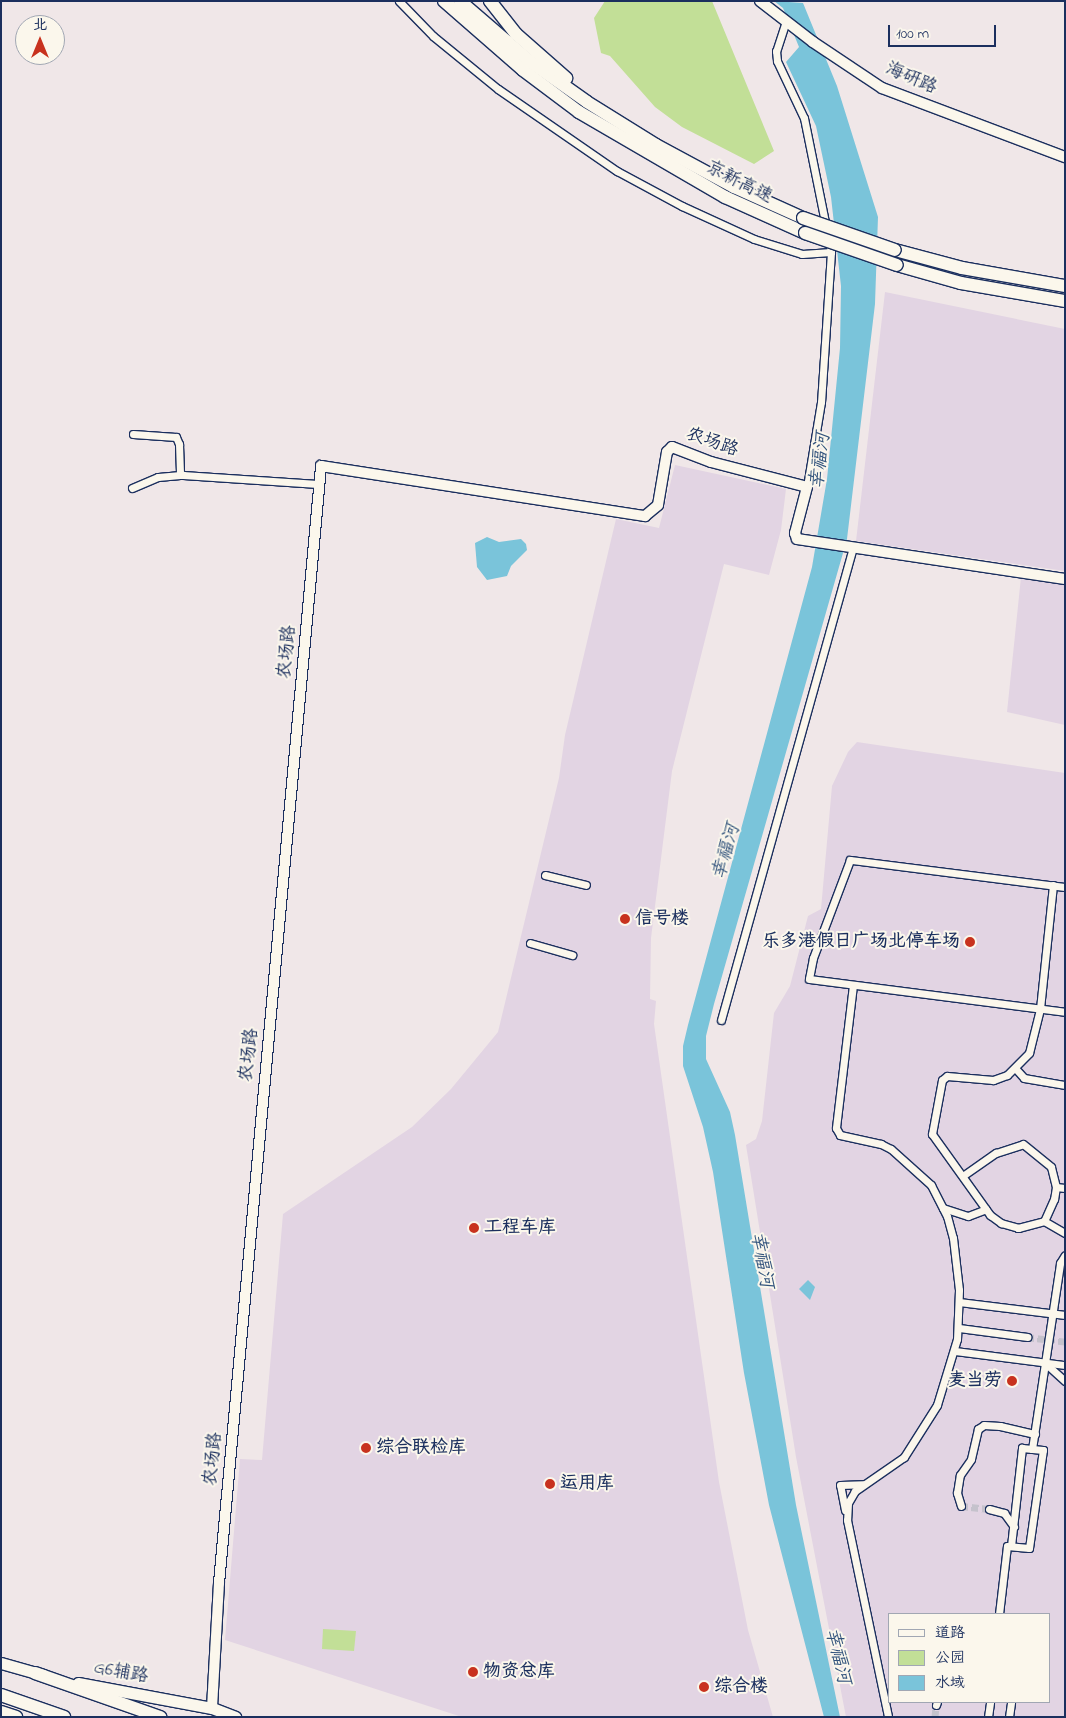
<!DOCTYPE html>
<html>
<head>
<meta charset="utf-8">
<style>
	body { margin:0 }
	#map { position:relative; width:1066px; height:1718px; overflow:hidden; background:#f0e7e8; font-family:"Indie Flower","LXGW WenKai TC",sans-serif }
	div>[style] { position:absolute }
	.built>* { inset:0; background:#e2d4e3 }
	.green>* { inset:0; background:#c2df97 }
	.water>* { inset:0; background:#7ac4da }
	.street-tunnel>* { height:7px; margin-top:-3.5px; transform-origin:0; background:repeating-linear-gradient(90deg,#c5c2cc 0 7px,transparent 0 10.5px) }
	.roads { filter:drop-shadow(1px 0 #1b2f5e) drop-shadow(-1px 0 #1b2f5e) drop-shadow(0 1px #1b2f5e) drop-shadow(0 -1px #1b2f5e) }
	.street>* { height:7px; margin:-3.5px; padding:0 3.5px; transform-origin:3.5px; border-radius:3.5px; background:#fbf7ec }
	.secondary>* { height:10px; margin:-5px; padding:0 5px; transform-origin:5px; border-radius:5px; background:#fbf7ec }
	.primary>* { height:11px; margin:-5.5px; padding:0 5.5px; transform-origin:5.5px; border-radius:5.5px; background:#fbf7ec }
	.highway>* { height:12px; margin:-6px; padding:0 6px; transform-origin:6px; border-radius:6px; background:#fbf7ec }
	.bridges { filter:drop-shadow(1px 0 #1b2f5e) drop-shadow(-1px 0 #1b2f5e) drop-shadow(0 1px #1b2f5e) drop-shadow(0 -1px #1b2f5e) }
	.highway-bridge>* { height:12px; margin:-6px; padding:0 6px; transform-origin:6px; border-radius:6px; background:#fbf7ec }
	.dots>* { width:14px; height:14px; translate:-50% -50%; box-sizing:border-box; border:2px solid #fbf7ec; border-radius:50% }
	span { translate:-50% -50%; white-space:nowrap; text-align:center; line-height:1.15; -webkit-text-stroke:4px #fbf7ec; paint-order:stroke }
	.street-label { font-size:18px; color:#1b2f5e }
	.poi-label { font-size:18px; color:#1b2f5e; font-weight:700 }
	.left { translate:0 -50%; text-align:left }
	.right { translate:-100% -50%; text-align:right }
	.water-label { font-size:19px; color:#33547d; font-style:italic }
	.frame { position:absolute; inset:0; border:2px solid #1b2f5e; pointer-events:none }
	.legend { position:absolute; left:888px; top:1613px; width:162px; height:90px; box-sizing:border-box; background:#fbf7ec; border:1px solid #a1a7b3; margin:0; padding:6px 9px; list-style:none; font-size:15px; color:#1b2f5e }
	.legend li { display:flex; align-items:center; gap:10px; height:25px }
	.legend b { width:25px; border:1px solid #a1a7b3 }
	.north { position:absolute; left:15px; top:15px; width:50px; height:50px; box-sizing:border-box; background:#fbf7ec; border:1px solid #a1a7b3; border-radius:50%; rotate:0deg; font-size:14px; font-weight:700; line-height:20px; text-align:center; color:#1b2f5e }
	.north::after { content:''; display:block; margin:auto; width:18px; height:22px; background:#c8321e; clip-path:polygon(50% 0,100% 100%,50% 72%,0 100%) }
	.scale { position:absolute; left:888px; top:25px; width:108px; height:22px; box-sizing:border-box; border:2px solid #1b2f5e; border-top:0; padding-left:6px; font-size:15px; line-height:18px; white-space:nowrap; color:#1b2f5e; -webkit-text-stroke:4px #fbf7ec; paint-order:stroke }
</style>
</head>
<body>
<div id="map">
	<div class="built">
		<div style="clip-path:polygon(885px 292px,1065px 329px,1065px 571px,856px 541px)"></div>
		<div style="clip-path:polygon(675px 465px,786px 489px,781px 530px,769px 575px,724px 564px,672px 771px,651px 938px,650px 999px,656px 1001px,654px 1024px,719px 1482px,748px 1630px,773px 1717px,462px 1717px,225px 1640px,240px 1459px,262px 1460px,283px 1214px,412px 1127px,451px 1089px,498px 1032px,559px 778px,565px 735px,616px 519px,659px 528px)"></div>
		<div style="clip-path:polygon(1021px 577px,1065px 584px,1065px 725px,1007px 712px)"></div>
		<div style="clip-path:polygon(evenodd,857px 742px,1065px 773px,1065px 1717px,846px 1717px,796px 1457px,746px 1145px,756px 1139px,762px 1121px,774px 1013px,790px 986px,808px 916px,821px 909px,832px 786px,848px 752px,857px 742px,890px 1614px,1050px 1614px,1050px 1702px,890px 1702px,890px 1614px)"></div>
	</div>
	<div class="green">
		<div style="clip-path:polygon(605px 1px,712px 1px,774px 151px,754px 164px,682px 127px,655px 107px,610px 56px,601px 53px,594px 18px)"></div>
		<div style="clip-path:polygon(323px 1629px,356px 1631px,354px 1651px,322px 1649px)"></div>
	</div>
	<div class="water">
		<div style="clip-path:polygon(774px 1px,803px 3px,837px 86px,878px 217px,875px 304px,847px 539px,714px 1004px,706px 1036px,706px 1059px,730px 1112px,735px 1135px,796px 1505px,840px 1717px,824px 1717px,769px 1505px,744px 1373px,713px 1172px,703px 1127px,683px 1066px,683px 1046px,688px 1025px,812px 567px,827px 479px,840px 348px,841px 286px,831px 197px,816px 126px,786px 62px,799px 47px,783px 8px)"></div>
		<div style="clip-path:polygon(487px 537px,499px 542px,521px 539px,526px 544px,527px 550px,511px 566px,507px 576px,487px 580px,477px 567px,475px 543px)"></div>
		<div style="clip-path:polygon(808px 1280px,815px 1287px,810px 1300px,799px 1289px)"></div>
	</div>
	<div class="street-tunnel">
		<div style="left:1027px;top:1337px;width:38px;rotate:7deg"></div>
		<div style="left:961px;top:1506px;width:28px;rotate:6deg"></div>
		<div style="left:935px;top:1717px;width:12px;rotate:-85deg"></div>
	</div>
	<div class="roads">
		<div class="street">
			<div style="left:399px;top:1px;width:49px;rotate:45.8deg"></div>
			<div style="left:433px;top:36px;width:84px;rotate:39.2deg"></div>
			<div style="left:498px;top:89px;width:145px;rotate:34.6deg"></div>
			<div style="left:617px;top:171px;width:74px;rotate:28.3deg"></div>
			<div style="left:682px;top:206px;width:79px;rotate:24.6deg"></div>
			<div style="left:754px;top:239px;width:50px;rotate:17.4deg"></div>
			<div style="left:802px;top:254px;width:29px;rotate:-4deg"></div>
			<div style="left:786px;top:21px;width:32px;rotate:108deg"></div>
			<div style="left:776px;top:51px;width:10px;rotate:84deg"></div>
			<div style="left:777px;top:61px;width:63px;rotate:64.7deg"></div>
			<div style="left:804px;top:118px;width:137px;rotate:78.6deg"></div>
			<div style="left:831px;top:252px;width:150px;rotate:93.8deg"></div>
			<div style="left:821px;top:402px;width:86px;rotate:99.4deg"></div>
			<div style="left:133px;top:434px;width:43px;rotate:4deg"></div>
			<div style="left:176px;top:437px;width:8px;rotate:67deg"></div>
			<div style="left:179px;top:444px;width:31px;rotate:88deg"></div>
			<div style="left:132px;top:488px;width:28px;rotate:-23deg"></div>
			<div style="left:158px;top:477px;width:25px;rotate:-5deg"></div>
			<div style="left:183px;top:475px;width:135px;rotate:3.8deg"></div>
			<div style="left:545px;top:875px;width:42px;rotate:13.7deg"></div>
			<div style="left:1053px;top:885px;width:125px;rotate:96deg"></div>
			<div style="left:1040px;top:1009px;width:45px;rotate:104deg"></div>
			<div style="left:1029px;top:1053px;width:31px;rotate:135deg"></div>
			<div style="left:1007px;top:1075px;width:15px;rotate:160deg"></div>
			<div style="left:993px;top:1080px;width:46px;rotate:-175deg"></div>
			<div style="left:947px;top:1076px;width:6px;rotate:141deg"></div>
			<div style="left:942px;top:1080px;width:55px;rotate:100.5deg"></div>
			<div style="left:932px;top:1134px;width:100px;rotate:54.4deg"></div>
			<div style="left:990px;top:1215px;width:14px;rotate:36deg"></div>
			<div style="left:1001px;top:1223px;width:18px;rotate:16deg"></div>
			<div style="left:1018px;top:1228px;width:27px;rotate:-15deg"></div>
			<div style="left:1044px;top:1221px;width:24px;rotate:30deg"></div>
			<div style="left:1065px;top:887px;width:217px;rotate:-172.8deg"></div>
			<div style="left:850px;top:860px;width:105px;rotate:110.7deg"></div>
			<div style="left:813px;top:958px;width:21px;rotate:101deg"></div>
			<div style="left:809px;top:979px;width:258px;rotate:7.3deg"></div>
			<div style="left:530px;top:943px;width:44px;rotate:15.9deg"></div>
			<div style="left:853px;top:985px;width:144px;rotate:96.8deg"></div>
			<div style="left:836px;top:1128px;width:8px;rotate:60deg"></div>
			<div style="left:840px;top:1135px;width:42px;rotate:12.4deg"></div>
			<div style="left:881px;top:1144px;width:11px;rotate:27deg"></div>
			<div style="left:891px;top:1149px;width:54px;rotate:42deg"></div>
			<div style="left:931px;top:1185px;width:35px;rotate:63deg"></div>
			<div style="left:947px;top:1216px;width:23px;rotate:75deg"></div>
			<div style="left:953px;top:1238px;width:52px;rotate:83.4deg"></div>
			<div style="left:959px;top:1290px;width:49px;rotate:92.3deg"></div>
			<div style="left:957px;top:1339px;width:69px;rotate:106.9deg"></div>
			<div style="left:937px;top:1405px;width:62px;rotate:122.4deg"></div>
			<div style="left:904px;top:1457px;width:60px;rotate:145.2deg"></div>
			<div style="left:855px;top:1491px;width:14px;rotate:120deg"></div>
			<div style="left:848px;top:1503px;width:17px;rotate:93deg"></div>
			<div style="left:847px;top:1520px;width:201px;rotate:78.2deg"></div>
			<div style="left:721px;top:1020px;width:490px;rotate:-74.4deg"></div>
			<div style="left:1015px;top:1068px;width:13px;rotate:48deg"></div>
			<div style="left:1024px;top:1078px;width:42px;rotate:9.7deg"></div>
			<div style="left:964px;top:1175px;width:39px;rotate:-35deg"></div>
			<div style="left:996px;top:1153px;width:28px;rotate:-18deg"></div>
			<div style="left:1023px;top:1144px;width:36px;rotate:39deg"></div>
			<div style="left:1051px;top:1167px;width:21px;rotate:76deg"></div>
			<div style="left:1056px;top:1187px;width:12px;rotate:99deg"></div>
			<div style="left:1054px;top:1199px;width:24px;rotate:114deg"></div>
			<div style="left:1056px;top:1187px;width:9px;rotate:6deg"></div>
			<div style="left:943px;top:1208px;width:26px;rotate:18deg"></div>
			<div style="left:968px;top:1216px;width:19px;rotate:-21deg"></div>
			<div style="left:959px;top:1302px;width:107px;rotate:7deg"></div>
			<div style="left:959px;top:1328px;width:69px;rotate:7.5deg"></div>
			<div style="left:955px;top:1351px;width:111px;rotate:7.3deg"></div>
			<div style="left:1045px;top:1363px;width:27px;rotate:42deg"></div>
			<div style="left:961px;top:1506px;width:14px;rotate:-107deg"></div>
			<div style="left:957px;top:1493px;width:18px;rotate:-81deg"></div>
			<div style="left:960px;top:1475px;width:19px;rotate:-55deg"></div>
			<div style="left:971px;top:1459px;width:31px;rotate:-77deg"></div>
			<div style="left:978px;top:1429px;width:7px;rotate:-34deg"></div>
			<div style="left:984px;top:1425px;width:16px;rotate:4deg"></div>
			<div style="left:1000px;top:1426px;width:36px;rotate:13deg"></div>
			<div style="left:989px;top:1509px;width:16px;rotate:15deg"></div>
			<div style="left:1004px;top:1513px;width:17px;rotate:54deg"></div>
			<div style="left:845px;top:1510px;width:25px;rotate:-101deg"></div>
			<div style="left:840px;top:1485px;width:23px;rotate:-2deg"></div>
			<div style="left:1011px;top:1546px;width:99px;rotate:-83.6deg"></div>
			<div style="left:1022px;top:1448px;width:10px;rotate:6deg"></div>
			<div style="left:999px;top:1614px;width:68px;rotate:-83.3deg"></div>
			<div style="left:1007px;top:1546px;width:22px;rotate:5deg"></div>
			<div style="left:1029px;top:1548px;width:99px;rotate:-81.9deg"></div>
			<div style="left:1043px;top:1450px;width:11px;rotate:-175deg"></div>
			<div style="left:1032px;top:1449px;width:188px;rotate:-81.4deg"></div>
			<div style="left:1060px;top:1263px;width:9px;rotate:-58deg"></div>
			<div style="left:936px;top:1705px;width:3px;rotate:-72deg"></div>
			<div style="left:988px;top:1717px;width:15px;rotate:-82deg"></div>
			<div style="left:1009px;top:1717px;width:15px;rotate:-82deg"></div>
		</div>
		<div class="secondary">
			<div style="left:760px;top:1px;width:67px;rotate:37.7deg"></div>
			<div style="left:813px;top:42px;width:83px;rotate:33.7deg"></div>
			<div style="left:882px;top:88px;width:196px;rotate:20.7deg"></div>
			<div style="left:212px;top:1708px;width:125px;rotate:-86.8deg"></div>
			<div style="left:219px;top:1583px;width:1122px;rotate:-84.78deg"></div>
			<div style="left:321px;top:466px;width:328px;rotate:8.8deg"></div>
			<div style="left:645px;top:516px;width:17px;rotate:-40deg"></div>
			<div style="left:658px;top:505px;width:54px;rotate:-80.4deg"></div>
			<div style="left:667px;top:452px;width:7px;rotate:-45deg"></div>
			<div style="left:672px;top:447px;width:42px;rotate:21deg"></div>
			<div style="left:711px;top:462px;width:99px;rotate:14.6deg"></div>
			<div style="left:807px;top:487px;width:48px;rotate:104.6deg"></div>
			<div style="left:795px;top:533px;width:6px;rotate:72deg"></div>
			<div style="left:797px;top:539px;width:271px;rotate:8.5deg"></div>
		</div>
		<div class="primary">
			<div style="left:1px;top:1663px;width:44px;rotate:15.9deg"></div>
			<div style="left:78px;top:1683px;width:136px;rotate:10.6deg"></div>
			<div style="left:212px;top:1708px;width:25px;rotate:21deg"></div>
		</div>
		<div class="highway">
			<div style="left:444px;top:1px;width:105px;rotate:41.1deg"></div>
			<div style="left:523px;top:70px;width:70px;rotate:36.9deg"></div>
			<div style="left:579px;top:112px;width:169px;rotate:30.2deg"></div>
			<div style="left:725px;top:197px;width:88px;rotate:24.2deg"></div>
			<div style="left:460px;top:1px;width:95px;rotate:40.7deg"></div>
			<div style="left:532px;top:63px;width:67px;rotate:35.3deg"></div>
			<div style="left:587px;top:102px;width:81px;rotate:31.9deg"></div>
			<div style="left:656px;top:145px;width:89px;rotate:28.3deg"></div>
			<div style="left:734px;top:187px;width:76px;rotate:24.2deg"></div>
			<div style="left:490px;top:1px;width:42px;rotate:51.8deg"></div>
			<div style="left:516px;top:34px;width:67px;rotate:41.3deg"></div>
			<div style="left:895px;top:250px;width:69px;rotate:15deg"></div>
			<div style="left:962px;top:268px;width:105px;rotate:9.9deg"></div>
			<div style="left:897px;top:265px;width:66px;rotate:15.7deg"></div>
			<div style="left:961px;top:283px;width:106px;rotate:9.8deg"></div>
			<div style="left:35px;top:1673px;width:133px;rotate:19.4deg"></div>
			<div style="left:1px;top:1695px;width:67px;rotate:19.2deg"></div>
			<div style="left:1px;top:1712px;width:16px;rotate:18deg"></div>
		</div>
	</div>
	<div class="bridges">
		<div class="highway-bridge">
			<div style="left:803px;top:218px;width:97px;rotate:19.2deg"></div>
			<div style="left:805px;top:233px;width:97px;rotate:19.2deg"></div>
		</div>
	</div>
	<div class="dots">
		<div style="left:625px;top:919px;background:#c8321e"></div>
		<div style="left:970px;top:942px;background:#c8321e"></div>
		<div style="left:474px;top:1228px;background:#c8321e"></div>
		<div style="left:1012px;top:1381px;background:#c8321e"></div>
		<div style="left:366px;top:1448px;background:#c8321e"></div>
		<div style="left:550px;top:1484px;background:#c8321e"></div>
		<div style="left:473px;top:1672px;background:#c8321e"></div>
		<div style="left:704px;top:1687px;background:#c8321e"></div>
	</div>
	<div class="street-label">
		<span style="left:911px;top:79px;rotate:23deg">海研路</span>
		<span style="left:739px;top:183px;rotate:27deg">京新高速</span>
		<span style="left:712px;top:443px;rotate:19deg">农场路</span>
		<span style="left:288px;top:652px;rotate:-85deg">农场路</span>
		<span style="left:250px;top:1055px;rotate:-84deg">农场路</span>
		<span style="left:214px;top:1459px;rotate:-85deg">农场路</span>
		<span style="left:121px;top:1673px;rotate:10deg">G6辅路</span>
	</div>
	<div class="poi-label">
		<span class="left" style="left:635px;top:919px">信号楼</span>
		<span class="right" style="left:960px;top:942px">乐多港假日广场北停车场</span>
		<span class="left" style="left:484px;top:1228px">工程车库</span>
		<span class="right" style="left:1002px;top:1381px">麦当劳</span>
		<span class="left" style="left:376px;top:1448px">综合联检库</span>
		<span class="left" style="left:560px;top:1484px">运用库</span>
		<span class="left" style="left:483px;top:1672px">物资总库</span>
		<span class="left" style="left:714px;top:1687px">综合楼</span>
	</div>
	<div class="water-label">
		<span style="left:821px;top:461px;rotate:-83deg">幸福河</span>
		<span style="left:727px;top:852px;rotate:-74deg">幸福河</span>
		<span style="left:761px;top:1260px;rotate:80deg">幸福河</span>
		<span style="left:837px;top:1656px;rotate:77deg">幸福河</span>
	</div>
	<div class="frame"></div>
	<ul class="legend">
	<li><b style="height:6px;background:#fbf7ec"></b>道路</li>
	<li><b style="height:14px;background:#c2df97"></b>公园</li>
	<li><b style="height:14px;background:#7ac4da"></b>水域</li>
	</ul>
	<div class="north">北</div>
	<div class="scale">100 m</div>
</div>
</body>
</html>
